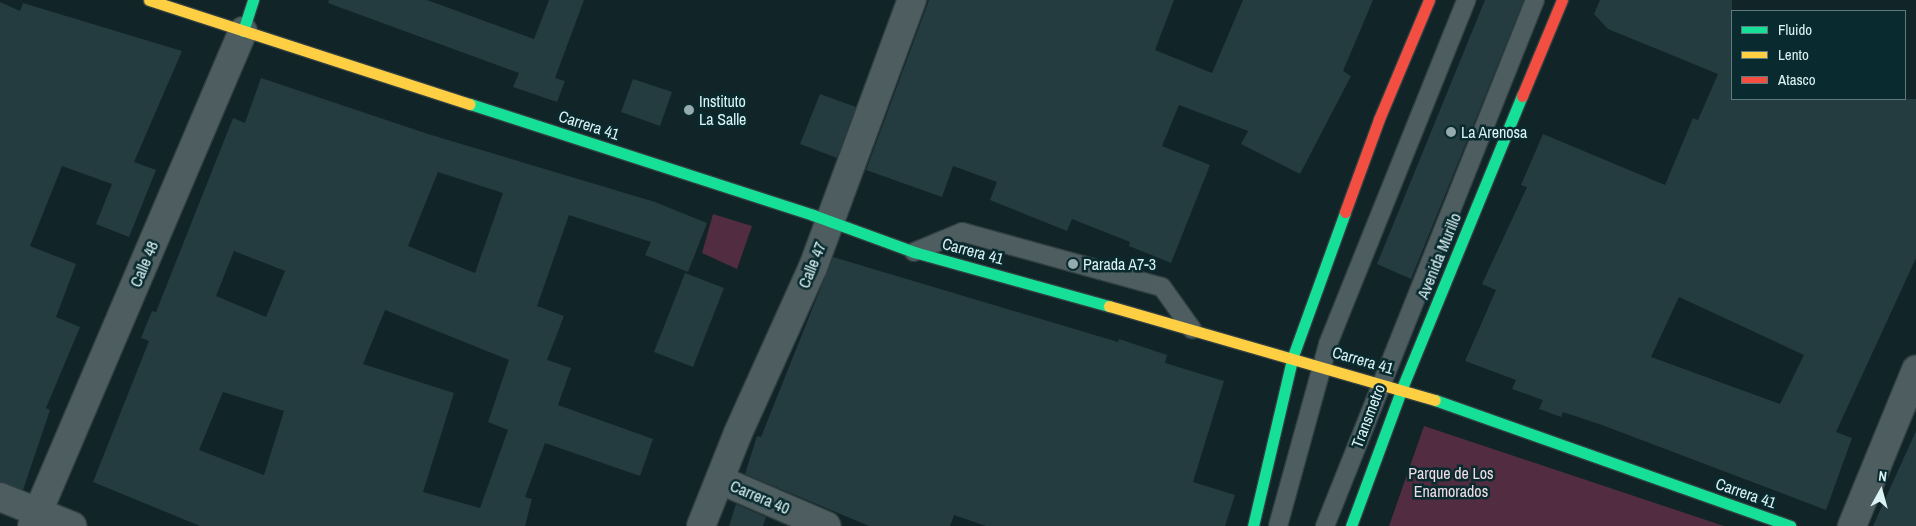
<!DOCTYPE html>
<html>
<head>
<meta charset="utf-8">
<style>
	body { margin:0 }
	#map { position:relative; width:1916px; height:526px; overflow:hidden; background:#112427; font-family:"Archivo Narrow",sans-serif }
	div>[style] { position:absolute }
	.green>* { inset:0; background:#522c41 }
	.building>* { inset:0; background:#243c3f }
	.roads { filter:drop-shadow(1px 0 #313f41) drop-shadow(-1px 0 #313f41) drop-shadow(0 1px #313f41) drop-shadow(0 -1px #313f41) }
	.lane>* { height:18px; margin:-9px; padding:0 9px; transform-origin:9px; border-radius:9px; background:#4e5e60 }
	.street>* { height:28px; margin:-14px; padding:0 14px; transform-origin:14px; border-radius:14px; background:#4e5e60 }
	.fast>* { height:11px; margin:-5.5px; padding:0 5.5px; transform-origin:5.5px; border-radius:5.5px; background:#16e098 }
	.slow>* { height:11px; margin:-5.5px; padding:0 5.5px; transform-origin:5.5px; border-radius:5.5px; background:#ffcf43 }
	.jam>* { height:11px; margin:-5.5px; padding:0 5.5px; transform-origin:5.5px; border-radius:5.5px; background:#f24e42 }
	.dots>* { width:14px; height:14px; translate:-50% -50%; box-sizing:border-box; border:2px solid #092b2f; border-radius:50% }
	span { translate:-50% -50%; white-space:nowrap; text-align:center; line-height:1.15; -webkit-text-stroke:5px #092b2f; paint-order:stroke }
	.poi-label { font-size:16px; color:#dcf3f5 }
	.left { translate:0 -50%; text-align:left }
	.street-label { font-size:16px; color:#dcf3f5 }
	.park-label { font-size:16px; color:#f2dbe5 }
	.legend { position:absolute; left:1731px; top:10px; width:175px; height:90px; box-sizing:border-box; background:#092b2f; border:1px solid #5d7b7e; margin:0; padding:6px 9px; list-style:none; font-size:15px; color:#dcf3f5 }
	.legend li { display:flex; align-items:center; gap:10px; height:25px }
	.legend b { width:25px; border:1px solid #5d7b7e }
	.north { position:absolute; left:1856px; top:466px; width:50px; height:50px; -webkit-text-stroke:4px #092b2f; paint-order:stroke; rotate:7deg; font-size:14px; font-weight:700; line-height:20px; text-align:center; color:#dcf3f5 }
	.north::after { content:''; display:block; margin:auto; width:18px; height:22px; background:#dcf3f5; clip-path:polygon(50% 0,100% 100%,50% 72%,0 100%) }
</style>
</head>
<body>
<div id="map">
	<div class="green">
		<div style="clip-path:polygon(713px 214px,752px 226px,737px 269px,702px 253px)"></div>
		<div style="clip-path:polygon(1424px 426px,1724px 526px,1389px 526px)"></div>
	</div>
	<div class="building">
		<div style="clip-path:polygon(329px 0,427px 0,534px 39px,549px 0,584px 0,555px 78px,565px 81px,557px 102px,513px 87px,519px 73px,328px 3px)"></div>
		<div style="clip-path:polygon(929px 0,1174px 0,1155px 50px,1212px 73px,1243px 0,1373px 0,1343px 71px,1351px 76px,1300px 174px,1241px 144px,1248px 131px,1179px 105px,1162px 146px,1210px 165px,1171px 263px,1129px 246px,1130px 242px,1072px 219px,1067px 231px,990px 200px,997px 182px,953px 166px,942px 197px,866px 170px)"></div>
		<div style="clip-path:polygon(1485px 0,1524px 0,1411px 279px,1377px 264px)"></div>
		<div style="clip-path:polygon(evenodd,1600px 0,1732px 0,1732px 99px,1916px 99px,1916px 258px,1836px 432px,1852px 438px,1826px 510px,1602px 425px,1563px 412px,1561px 417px,1539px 409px,1543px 400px,1512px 389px,1516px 380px,1465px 361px,1496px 290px,1482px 284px,1527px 187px,1521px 185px,1543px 134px,1665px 185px,1693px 118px,1698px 120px,1718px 74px,1608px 29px,1594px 14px,1600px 0,1679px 297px,1804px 355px,1780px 404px,1651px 357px,1679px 297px)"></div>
		<div style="clip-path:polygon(0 2px,20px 11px,23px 3px,182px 51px,134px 162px,156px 170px,129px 237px,96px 224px,112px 184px,62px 166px,30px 246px,76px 264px,56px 317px,80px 327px,46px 408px,50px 410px,23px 490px,0 482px)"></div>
		<div style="clip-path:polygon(evenodd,261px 78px,428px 134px,655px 202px,707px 223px,688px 272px,645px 255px,651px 242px,569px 215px,537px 306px,564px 316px,547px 360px,571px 368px,558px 405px,653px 439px,640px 476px,545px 443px,525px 497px,532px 499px,525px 526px,200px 526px,93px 482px,149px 341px,141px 338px,152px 311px,156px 312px,233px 118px,245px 123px,261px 78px,438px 172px,503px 193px,475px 273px,408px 246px,438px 172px,261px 78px,234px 251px,285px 271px,266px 317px,216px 296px,234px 251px,261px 78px,385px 310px,509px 360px,488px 422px,508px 430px,480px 508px,423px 492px,454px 393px,363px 364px,385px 310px,261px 78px,223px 392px,284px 411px,264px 475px,199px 450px,223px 392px)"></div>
		<div style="clip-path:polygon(633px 79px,672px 92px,660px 126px,621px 112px)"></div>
		<div style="clip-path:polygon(820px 94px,856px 107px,837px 158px,800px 144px)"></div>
		<div style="clip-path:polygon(833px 257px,1118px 342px,1119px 339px,1167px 355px,1165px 363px,1224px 381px,1193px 482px,1235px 495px,1225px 526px,986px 526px,954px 515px,950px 526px,869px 526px,745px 474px,757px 436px,761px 437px)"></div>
		<div style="clip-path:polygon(685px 273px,724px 288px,693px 367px,654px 352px)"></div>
		<div style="clip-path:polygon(1916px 431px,1916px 526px,1873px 526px)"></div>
		<div style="clip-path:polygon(736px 504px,766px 517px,763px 526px,729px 526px)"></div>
	</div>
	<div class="roads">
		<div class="lane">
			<div style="left:914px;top:252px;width:52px;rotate:-22.6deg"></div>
			<div style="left:962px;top:232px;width:207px;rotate:15.4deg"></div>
			<div style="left:1162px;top:287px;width:52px;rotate:54.5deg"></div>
			<div style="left:1278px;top:526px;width:189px;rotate:-74.6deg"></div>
			<div style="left:1328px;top:344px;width:371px;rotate:-68.1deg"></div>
			<div style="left:1325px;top:526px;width:566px;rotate:-68.24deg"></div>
		</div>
		<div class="street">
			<div style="left:720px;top:480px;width:116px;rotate:23.3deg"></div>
			<div style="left:0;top:497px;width:78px;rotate:21.9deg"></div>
			<div style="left:32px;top:526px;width:538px;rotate:-66.91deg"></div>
			<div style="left:701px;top:526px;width:100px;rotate:-68.3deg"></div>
			<div style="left:738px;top:433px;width:182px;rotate:-65.7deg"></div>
			<div style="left:813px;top:267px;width:285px;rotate:-69.7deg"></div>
			<div style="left:1852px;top:526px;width:169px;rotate:-67.7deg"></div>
		</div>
		<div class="fast">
			<div style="left:243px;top:31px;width:33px;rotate:-72deg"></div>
			<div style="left:470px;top:104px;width:361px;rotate:17.9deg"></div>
			<div style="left:813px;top:215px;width:108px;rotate:20.1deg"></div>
			<div style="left:914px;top:252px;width:202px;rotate:15.5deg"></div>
			<div style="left:1435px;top:400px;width:377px;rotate:19.5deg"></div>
			<div style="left:1253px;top:526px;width:175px;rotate:-76.8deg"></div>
			<div style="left:1293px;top:356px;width:153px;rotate:-70.1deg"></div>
			<div style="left:1351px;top:526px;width:147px;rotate:-69.7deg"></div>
			<div style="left:1402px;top:388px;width:316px;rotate:-67.7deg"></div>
		</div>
		<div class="slow">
			<div style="left:149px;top:0;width:337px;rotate:18deg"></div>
			<div style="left:1109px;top:306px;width:339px;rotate:16.1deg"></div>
		</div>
		<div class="jam">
			<div style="left:1522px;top:96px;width:104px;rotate:-67.4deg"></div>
			<div style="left:1345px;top:212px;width:99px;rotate:-69.9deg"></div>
			<div style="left:1379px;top:119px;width:129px;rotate:-67.2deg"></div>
		</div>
	</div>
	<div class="dots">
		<div style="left:689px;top:110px;background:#95abad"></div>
		<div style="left:1451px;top:132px;background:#95abad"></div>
		<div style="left:1073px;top:264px;background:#95abad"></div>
	</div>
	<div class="poi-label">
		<span class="left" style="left:699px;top:110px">Instituto<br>La Salle</span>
		<span class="left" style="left:1461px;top:132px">La Arenosa</span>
		<span class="left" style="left:1083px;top:264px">Parada A7-3</span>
	</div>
	<div class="street-label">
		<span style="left:589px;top:125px;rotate:18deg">Carrera 41</span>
		<span style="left:973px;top:251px;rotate:15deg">Carrera 41</span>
		<span style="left:1439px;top:256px;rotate:-68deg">Avenida Murillo</span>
		<span style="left:144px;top:264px;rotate:-67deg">Calle 48</span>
		<span style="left:812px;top:265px;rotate:-68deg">Calle 47</span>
		<span style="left:1363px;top:360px;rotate:16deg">Carrera 41</span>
		<span style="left:1368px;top:416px;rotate:-69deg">Transmetro</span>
		<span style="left:1746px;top:493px;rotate:19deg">Carrera 41</span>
		<span style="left:760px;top:497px;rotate:23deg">Carrera 40</span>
	</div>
	<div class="park-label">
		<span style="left:1451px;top:482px">Parque de Los<br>Enamorados</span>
	</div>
	<ul class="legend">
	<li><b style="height:6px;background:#16e098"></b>Fluido</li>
	<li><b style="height:6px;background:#ffcf43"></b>Lento</li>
	<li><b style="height:6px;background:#f24e42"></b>Atasco</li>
	</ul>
	<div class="north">N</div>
</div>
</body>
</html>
